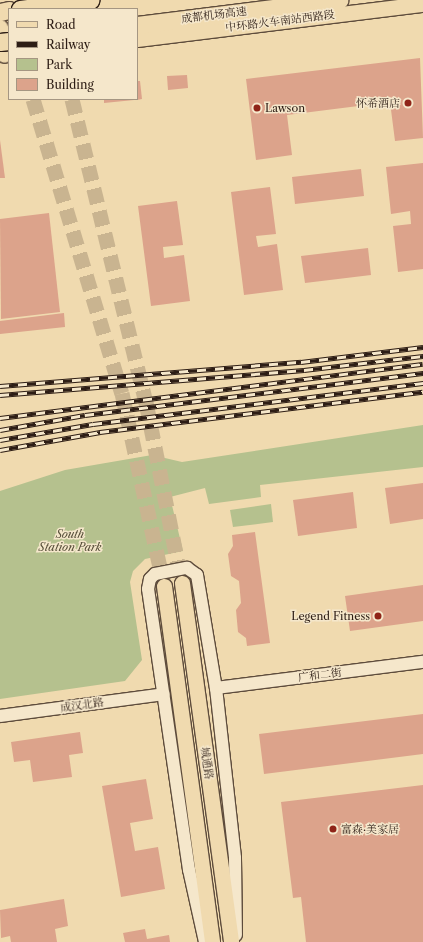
<!DOCTYPE html>
<html>
<head>
<meta charset="utf-8">
<style>
	body { margin:0 }
	#map { position:relative; width:423px; height:942px; overflow:hidden; background:#f0daaf; font-family:"Libre Caslon Text","Noto Serif SC",serif }
	div>[style] { position:absolute }
	.green>* { inset:0; background:#b5c18e }
	.building>* { inset:0; background:#dca38b }
	.major-tunnel>* { height:15px; margin-top:-7.5px; transform-origin:0; background:repeating-linear-gradient(90deg,#c9b490 0 15px,transparent 0 23px) }
	.roads { filter:drop-shadow(1px 0 #5e4c3c) drop-shadow(-1px 0 #5e4c3c) drop-shadow(0 1px #5e4c3c) drop-shadow(0 -1px #5e4c3c) }
	.minor>* { height:12px; margin:-6px; padding:0 6px; transform-origin:6px; border-radius:6px; background:#f5e7cb }
	.major>* { height:15px; margin:-7.5px; padding:0 7.5px; transform-origin:7.5px; border-radius:7.5px; background:#f0daaf }
	.highway>* { height:17px; margin:-8.5px; padding:0 8.5px; transform-origin:8.5px; border-radius:8.5px; background:#f0daaf }
	.rail>* { height:4.5px; margin-top:-2.25px; transform-origin:0; background:repeating-linear-gradient(90deg,#f5e7cb 0 9px,#2d1d15 0 18px); box-sizing:border-box; border-block:1px solid #2d1d15 }
	.bridges { filter:drop-shadow(1px 0 #2d1d15) drop-shadow(-1px 0 #2d1d15) drop-shadow(0 1px #2d1d15) drop-shadow(0 -1px #2d1d15) }
	.highway-bridge>* { height:17px; margin:-8.5px; padding:0 8.5px; transform-origin:8.5px; border-radius:8.5px; background:#f0daaf }
	.dots>* { width:11px; height:11px; translate:-50% -50%; box-sizing:border-box; border:2px solid #f5e7cb; border-radius:50% }
	span { translate:-50% -50%; white-space:nowrap; text-align:center; line-height:1.15; -webkit-text-stroke:3px #f5e7cb; paint-order:stroke }
	.street-label { font-size:11px; color:#2d1d15 }
	.poi-label { font-size:11px; color:#2d1d15 }
	.right { translate:-100% -50%; text-align:right }
	.left { translate:0 -50%; text-align:left }
	.park-label { font-size:11px; color:#564e39; font-style:italic }
	.legend { position:absolute; left:8px; top:8px; width:130px; height:92px; box-sizing:border-box; background:#f5e7cb; border:1px solid #a59682; margin:0; padding:5px 7px; list-style:none; font-size:12px; color:#2d1d15 }
	.legend li { display:flex; align-items:center; gap:8px; height:20px }
	.legend b { width:20px; border:1px solid #a59682 }
</style>
</head>
<body>
<div id="map">
	<div class="green">
		<div style="clip-path:polygon(423px 425px,423px 467px,260px 485px,261px 497px,209px 504px,205px 488px,170px 497px,183px 551px,145px 559px,133px 571px,130px 582px,142px 660px,125px 681px,0 699px,0 491px,65px 470px,152px 455px,182px 462px)"></div>
		<div style="clip-path:polygon(271px 504px,273px 522px,233px 527px,230px 510px)"></div>
	</div>
	<div class="building">
		<div style="clip-path:polygon(420px 58px,423px 138px,395px 141px,390px 102px,287px 115px,292px 155px,256px 160px,246px 79px)"></div>
		<div style="clip-path:polygon(187px 75px,188px 88px,168px 90px,167px 76px)"></div>
		<div style="clip-path:polygon(137px 81px,140px 81px,142px 99px,137px 100px)"></div>
		<div style="clip-path:polygon(104px 99px,134px 99px,134px 100px,104px 103px)"></div>
		<div style="clip-path:polygon(0 140px,5px 178px,0 178px)"></div>
		<div style="clip-path:polygon(423px 163px,423px 269px,398px 272px,393px 226px,411px 224px,410px 211px,391px 214px,386px 167px)"></div>
		<div style="clip-path:polygon(361px 169px,364px 196px,295px 204px,292px 177px)"></div>
		<div style="clip-path:polygon(270px 187px,276px 234px,256px 236px,258px 247px,277px 244px,283px 290px,244px 295px,231px 192px)"></div>
		<div style="clip-path:polygon(177px 201px,183px 245px,163px 247px,164px 258px,184px 255px,190px 301px,151px 306px,138px 206px)"></div>
		<div style="clip-path:polygon(49px 213px,60px 312px,1px 319px,0 219px)"></div>
		<div style="clip-path:polygon(368px 248px,371px 275px,305px 283px,301px 256px)"></div>
		<div style="clip-path:polygon(64px 313px,65px 327px,0 334px,0 321px)"></div>
		<div style="clip-path:polygon(423px 483px,423px 519px,390px 524px,385px 488px)"></div>
		<div style="clip-path:polygon(353px 492px,357px 528px,298px 536px,293px 500px)"></div>
		<div style="clip-path:polygon(255px 532px,270px 643px,247px 646px,246px 638px,238px 632px,236px 610px,241px 603px,239px 581px,231px 576px,228px 554px,233px 546px,232px 535px)"></div>
		<div style="clip-path:polygon(423px 585px,423px 621px,350px 631px,345px 596px)"></div>
		<div style="clip-path:polygon(423px 714px,423px 754px,264px 774px,259px 734px)"></div>
		<div style="clip-path:polygon(80px 732px,83px 753px,69px 755px,72px 777px,33px 782px,30px 760px,14px 762px,11px 742px)"></div>
		<div style="clip-path:polygon(146px 779px,153px 819px,130px 823px,135px 851px,158px 847px,165px 889px,121px 897px,102px 786px)"></div>
		<div style="clip-path:polygon(423px 785px,423px 942px,306px 942px,301px 897px,293px 898px,281px 802px)"></div>
		<div style="clip-path:polygon(64px 899px,68px 926px,55px 929px,57px 942px,11px 942px,10px 936px,1px 938px,0 910px)"></div>
		<div style="clip-path:polygon(145px 929px,147px 939px,169px 935px,170px 942px,125px 942px,123px 933px)"></div>
	</div>
	<div class="major-tunnel">
		<div style="left:33px;top:99px;width:307px;rotate:73.2deg"></div>
		<div style="left:122px;top:393px;width:198px;rotate:77.7deg"></div>
		<div style="left:72px;top:99px;width:312px;rotate:76.3deg"></div>
		<div style="left:146px;top:402px;width:185px;rotate:78.8deg"></div>
	</div>
	<div class="roads">
		<div class="minor">
			<div style="left:216px;top:688px;width:209px;rotate:-7.2deg"></div>
			<div style="left:0;top:716px;width:165px;rotate:-7.6deg"></div>
			<div style="left:205px;top:942px;width:74px;rotate:-102.5deg"></div>
			<div style="left:189px;top:870px;width:284px;rotate:-98.3deg"></div>
			<div style="left:148px;top:589px;width:10px;rotate:-79deg"></div>
			<div style="left:150px;top:579px;width:7px;rotate:-45deg"></div>
			<div style="left:155px;top:574px;width:33px;rotate:-11deg"></div>
			<div style="left:187px;top:568px;width:12px;rotate:35deg"></div>
			<div style="left:197px;top:575px;width:115px;rotate:80.5deg"></div>
			<div style="left:216px;top:688px;width:171px;rotate:83.6deg"></div>
			<div style="left:235px;top:858px;width:77px;rotate:89.3deg"></div>
		</div>
		<div class="major">
			<div style="left:0;top:27px;width:28px;rotate:82deg"></div>
			<div style="left:137px;top:39px;width:288px;rotate:-7deg"></div>
			<div style="left:182px;top:583px;width:362px;rotate:82.2deg"></div>
			<div style="left:164px;top:586px;width:359px;rotate:82.3deg"></div>
		</div>
		<div class="highway">
			<div style="left:0;top:12px;width:9px;rotate:-13deg"></div>
			<div style="left:137px;top:25px;width:204px;rotate:-7.1deg"></div>
		</div>
	</div>
	<div class="rail">
		<div style="left:0;top:386px;width:302px;rotate:-4.6deg"></div>
		<div style="left:301px;top:362px;width:123px;rotate:-7deg"></div>
		<div style="left:0;top:395px;width:305px;rotate:-4.7deg"></div>
		<div style="left:304px;top:370px;width:120px;rotate:-6.7deg"></div>
		<div style="left:0;top:418px;width:426px;rotate:-7.3deg"></div>
		<div style="left:0;top:430px;width:86px;rotate:-10deg"></div>
		<div style="left:85px;top:415px;width:341px;rotate:-7.1deg"></div>
		<div style="left:0;top:440px;width:94px;rotate:-9.8deg"></div>
		<div style="left:93px;top:424px;width:333px;rotate:-7.1deg"></div>
		<div style="left:0;top:450px;width:102px;rotate:-10.2deg"></div>
		<div style="left:100px;top:432px;width:325px;rotate:-7.1deg"></div>
	</div>
	<div class="bridges">
		<div class="highway-bridge">
			<div style="left:20px;top:9px;width:71px;rotate:-7.3deg"></div>
			<div style="left:0;top:42px;width:9px;rotate:-6deg"></div>
		</div>
	</div>
	<div class="dots">
		<div style="left:408px;top:103px;background:#8f2418"></div>
		<div style="left:257px;top:108px;background:#8f2418"></div>
		<div style="left:378px;top:616px;background:#8f2418"></div>
		<div style="left:333px;top:829px;background:#8f2418"></div>
	</div>
	<div class="street-label">
		<span style="left:214px;top:15px;rotate:-7deg">成都机场高速</span>
		<span style="left:280px;top:21px;rotate:-7deg">中环路火车南站西路段</span>
		<span style="left:320px;top:675px;rotate:-7deg">广和二街</span>
		<span style="left:82px;top:705px;rotate:-8deg">成汉北路</span>
		<span style="left:207px;top:763px;rotate:82deg">城通路</span>
	</div>
	<div class="poi-label">
		<span class="right" style="left:400px;top:103px">怀希酒店</span>
		<span class="left" style="left:265px;top:108px">Lawson</span>
		<span class="right" style="left:370px;top:616px">Legend Fitness</span>
		<span class="left" style="left:341px;top:829px">富森·美家居</span>
	</div>
	<div class="park-label">
		<span style="left:70px;top:541px">South<br>Station Park</span>
	</div>
	<ul class="legend">
	<li><b style="height:5px;background:#f0daaf"></b>Road</li>
	<li><b style="height:5px;background:#2d1d15"></b>Railway</li>
	<li><b style="height:11px;background:#b5c18e"></b>Park</li>
	<li><b style="height:11px;background:#dca38b"></b>Building</li>
	</ul>
</div>
</body>
</html>
